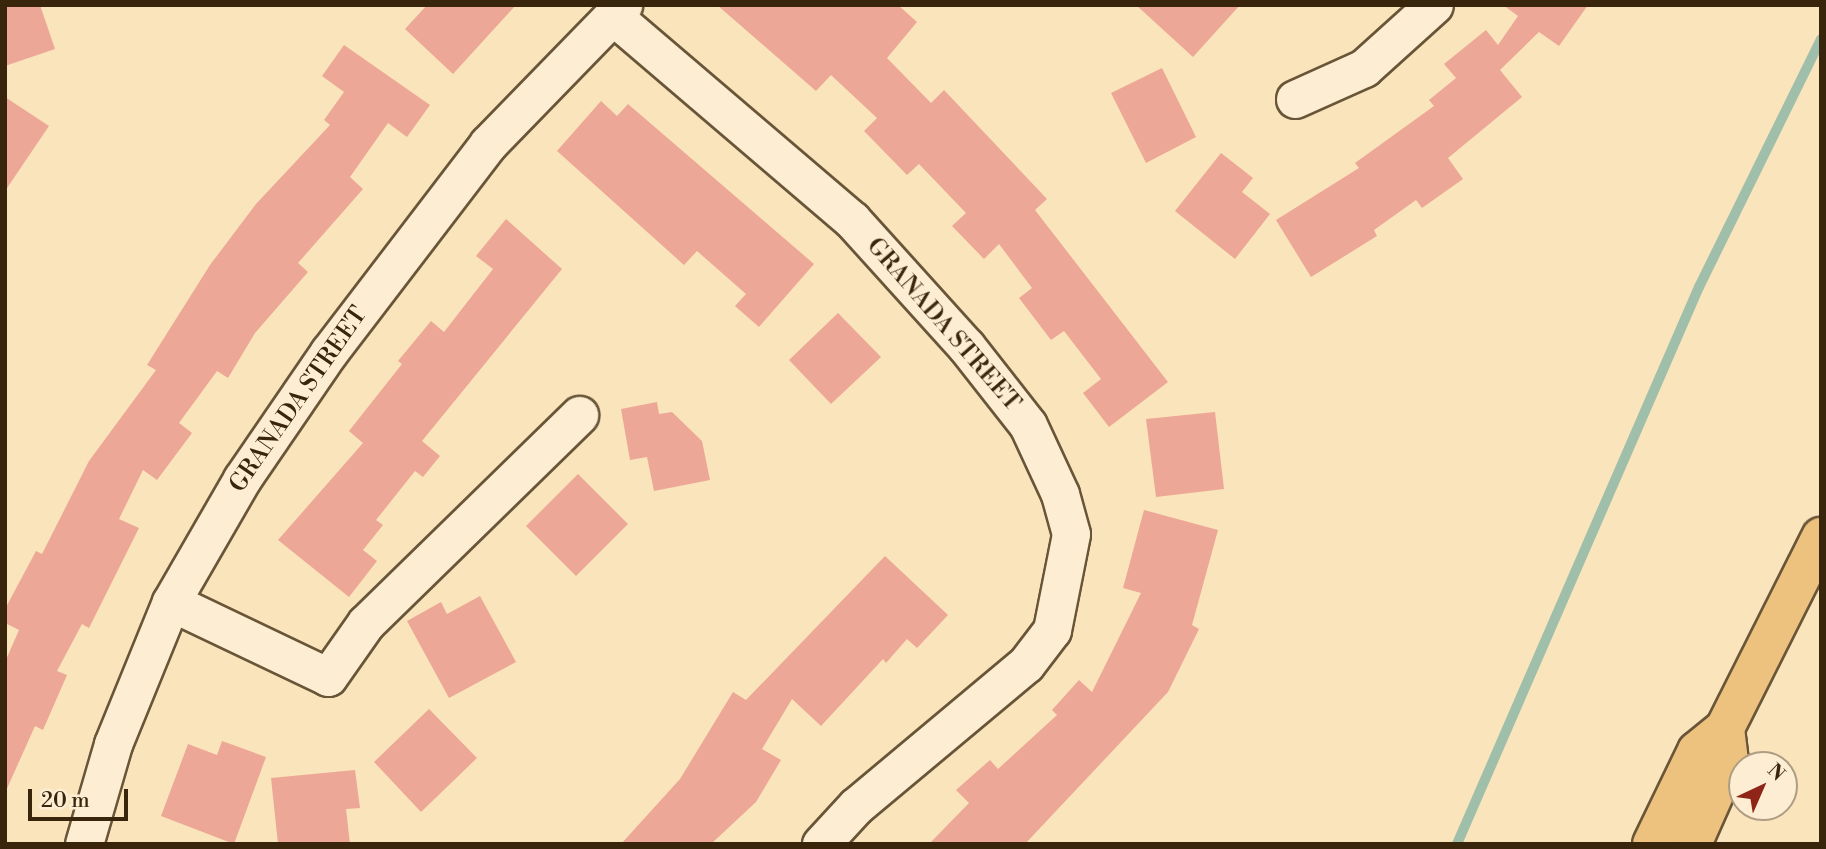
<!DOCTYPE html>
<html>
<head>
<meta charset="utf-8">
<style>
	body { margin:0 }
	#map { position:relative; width:1826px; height:849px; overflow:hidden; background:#fae4bb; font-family:"Libre Bodoni",serif }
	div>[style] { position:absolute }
	.stream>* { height:10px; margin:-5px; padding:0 5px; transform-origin:5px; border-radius:5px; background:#9fbfab }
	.building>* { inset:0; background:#eda796 }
	.roads { filter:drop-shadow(2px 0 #695538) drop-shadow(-2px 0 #695538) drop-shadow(0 2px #695538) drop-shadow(0 -2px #695538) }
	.minor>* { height:37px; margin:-18.5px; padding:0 18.5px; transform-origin:18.5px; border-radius:18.5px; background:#fcedd3 }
	.major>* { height:38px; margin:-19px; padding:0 19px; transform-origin:19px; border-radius:19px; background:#edc27e }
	span { translate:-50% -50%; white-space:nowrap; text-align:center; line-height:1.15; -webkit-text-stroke:6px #fcedd3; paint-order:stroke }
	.street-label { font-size:24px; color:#39250c }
	.frame { position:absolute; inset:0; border:7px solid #39250c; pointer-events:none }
	.north { position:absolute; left:1728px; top:751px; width:70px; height:70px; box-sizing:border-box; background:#fcedd3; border:2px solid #ae9d83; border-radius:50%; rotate:44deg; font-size:19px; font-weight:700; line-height:28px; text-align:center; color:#39250c }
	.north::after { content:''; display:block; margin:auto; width:24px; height:32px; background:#8f2418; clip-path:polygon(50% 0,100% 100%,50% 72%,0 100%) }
	.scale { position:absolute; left:28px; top:789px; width:100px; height:32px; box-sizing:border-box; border:4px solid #39250c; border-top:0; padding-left:9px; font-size:21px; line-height:24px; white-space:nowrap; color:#39250c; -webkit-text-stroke:5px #fcedd3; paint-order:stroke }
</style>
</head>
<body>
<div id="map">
	<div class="stream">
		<div style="left:1457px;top:844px;width:607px;rotate:-66.52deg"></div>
		<div style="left:1699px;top:287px;width:276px;rotate:-63.8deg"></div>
	</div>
	<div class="building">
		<div style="clip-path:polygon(5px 5px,40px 5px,55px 49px,5px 66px)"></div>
		<div style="clip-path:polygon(427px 5px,516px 5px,453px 74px,405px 29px)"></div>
		<div style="clip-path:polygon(717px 5px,898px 5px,917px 22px,887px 58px,931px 103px,944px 90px,1047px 199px,1035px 210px,1168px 382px,1109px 427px,1083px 393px,1101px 379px,1064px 331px,1051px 340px,1019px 298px,1032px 288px,999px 244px,984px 259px,952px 226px,966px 213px,919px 164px,907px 175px,864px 131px,877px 118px,831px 75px,816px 91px)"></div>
		<div style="clip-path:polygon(1136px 5px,1240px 5px,1193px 57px)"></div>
		<div style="clip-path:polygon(1503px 5px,1588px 5px,1559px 46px,1539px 32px,1500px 70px,1522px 97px,1448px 158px,1463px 179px,1422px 208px,1416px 200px,1374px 230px,1377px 236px,1311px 277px,1276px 220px,1359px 168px,1355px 163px,1434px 106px,1429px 100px,1456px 78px,1444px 64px,1486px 30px,1498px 45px,1518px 16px)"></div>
		<div style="clip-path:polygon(344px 45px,430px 105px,407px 137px,388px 123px,350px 177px,363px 189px,298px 263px,308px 272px,255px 333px,228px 378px,217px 371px,179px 423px,192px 433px,157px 480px,143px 470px,119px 519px,139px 528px,89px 628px,82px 624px,57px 671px,67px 675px,43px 730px,35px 726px,5px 793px,5px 662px,19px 630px,5px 623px,5px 609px,36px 551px,42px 554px,89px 461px,156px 370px,147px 365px,210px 265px,256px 204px,330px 125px,324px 120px,344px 92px,322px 76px)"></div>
		<div style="clip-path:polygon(1162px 68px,1196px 137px,1146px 163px,1111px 93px)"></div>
		<div style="clip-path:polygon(5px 97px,49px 126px,5px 191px)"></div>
		<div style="clip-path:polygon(601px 101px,617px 116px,628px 104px,814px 264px,759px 327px,735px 306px,746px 294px,697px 251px,684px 265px,557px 151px)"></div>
		<div style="clip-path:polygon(1221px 153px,1253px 178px,1242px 192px,1270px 214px,1235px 259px,1175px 211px)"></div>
		<div style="clip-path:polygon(506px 219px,562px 269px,422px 441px,440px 456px,423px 477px,415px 471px,376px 520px,383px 525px,363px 550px,377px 561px,349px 597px,278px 540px,363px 443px,349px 431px,402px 364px,398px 361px,431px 321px,444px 332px,493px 269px,476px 256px)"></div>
		<div style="clip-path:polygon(838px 313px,881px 357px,831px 404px,789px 360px)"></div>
		<div style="clip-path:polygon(657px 402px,659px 414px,672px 412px,702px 441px,710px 480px,654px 491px,647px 457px,630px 460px,621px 409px)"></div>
		<div style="clip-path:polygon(1215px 412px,1224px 489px,1156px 497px,1146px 419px)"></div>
		<div style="clip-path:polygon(578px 474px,628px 524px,576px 576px,526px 526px)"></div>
		<div style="clip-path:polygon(1144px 510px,1218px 530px,1192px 625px,1199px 629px,1168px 692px,1025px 844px,929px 844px,969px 803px,956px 790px,990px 760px,998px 769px,1057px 715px,1052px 710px,1079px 680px,1092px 692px,1141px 593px,1123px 588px)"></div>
		<div style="clip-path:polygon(885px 556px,948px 615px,917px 648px,907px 639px,886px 663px,883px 659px,821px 726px,792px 699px,762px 749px,781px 760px,756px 802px,711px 844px,621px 844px,680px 779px,733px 692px,746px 700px)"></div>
		<div style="clip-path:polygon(480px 596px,516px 662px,449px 698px,407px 621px,441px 602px,447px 614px)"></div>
		<div style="clip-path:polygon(429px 709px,477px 758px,421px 812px,374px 762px)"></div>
		<div style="clip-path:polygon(222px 741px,266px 757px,234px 844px,161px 816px,188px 744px,217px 755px)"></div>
		<div style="clip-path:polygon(355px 770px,360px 808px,346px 809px,350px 844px,278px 844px,271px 778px)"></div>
	</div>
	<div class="roads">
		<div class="minor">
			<div style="left:613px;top:16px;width:314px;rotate:40.5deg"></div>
			<div style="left:852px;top:220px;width:170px;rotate:47.9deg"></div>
			<div style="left:966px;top:346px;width:100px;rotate:51.9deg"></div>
			<div style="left:1028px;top:425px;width:76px;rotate:65.1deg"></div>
			<div style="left:1060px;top:494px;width:41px;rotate:74.6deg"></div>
			<div style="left:1071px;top:534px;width:98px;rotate:101.2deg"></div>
			<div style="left:1052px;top:630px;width:43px;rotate:127.4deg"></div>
			<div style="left:1026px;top:664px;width:222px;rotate:140.1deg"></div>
			<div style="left:856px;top:806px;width:52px;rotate:132.6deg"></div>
			<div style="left:1295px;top:99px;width:76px;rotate:-24.2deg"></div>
			<div style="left:1364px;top:68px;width:94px;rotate:-42deg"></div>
			<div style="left:171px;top:602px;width:174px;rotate:25.5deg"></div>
			<div style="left:328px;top:677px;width:66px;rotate:-54.9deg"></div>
			<div style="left:366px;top:623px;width:298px;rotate:-44.3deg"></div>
			<div style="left:84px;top:844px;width:104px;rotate:-73.8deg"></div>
			<div style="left:113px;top:744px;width:153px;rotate:-67.8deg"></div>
			<div style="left:171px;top:602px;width:142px;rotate:-60deg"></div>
			<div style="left:242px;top:479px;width:154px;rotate:-55.6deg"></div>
			<div style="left:329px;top:352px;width:262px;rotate:-52.6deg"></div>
			<div style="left:488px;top:144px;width:194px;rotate:-45.8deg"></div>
		</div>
		<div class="major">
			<div style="left:1652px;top:844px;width:103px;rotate:-64.2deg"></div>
			<div style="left:1697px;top:751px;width:36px;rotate:-39deg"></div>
			<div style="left:1725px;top:728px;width:214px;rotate:-63.3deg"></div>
			<div style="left:1692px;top:844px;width:91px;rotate:-66deg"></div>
			<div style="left:1729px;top:761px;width:33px;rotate:-97deg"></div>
		</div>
	</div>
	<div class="street-label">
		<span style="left:943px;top:325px;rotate:49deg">GRANADA STREET</span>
		<span style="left:299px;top:400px;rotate:-55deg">GRANADA STREET</span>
	</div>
	<div class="frame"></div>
	<div class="north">N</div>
	<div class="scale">20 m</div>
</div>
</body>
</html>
